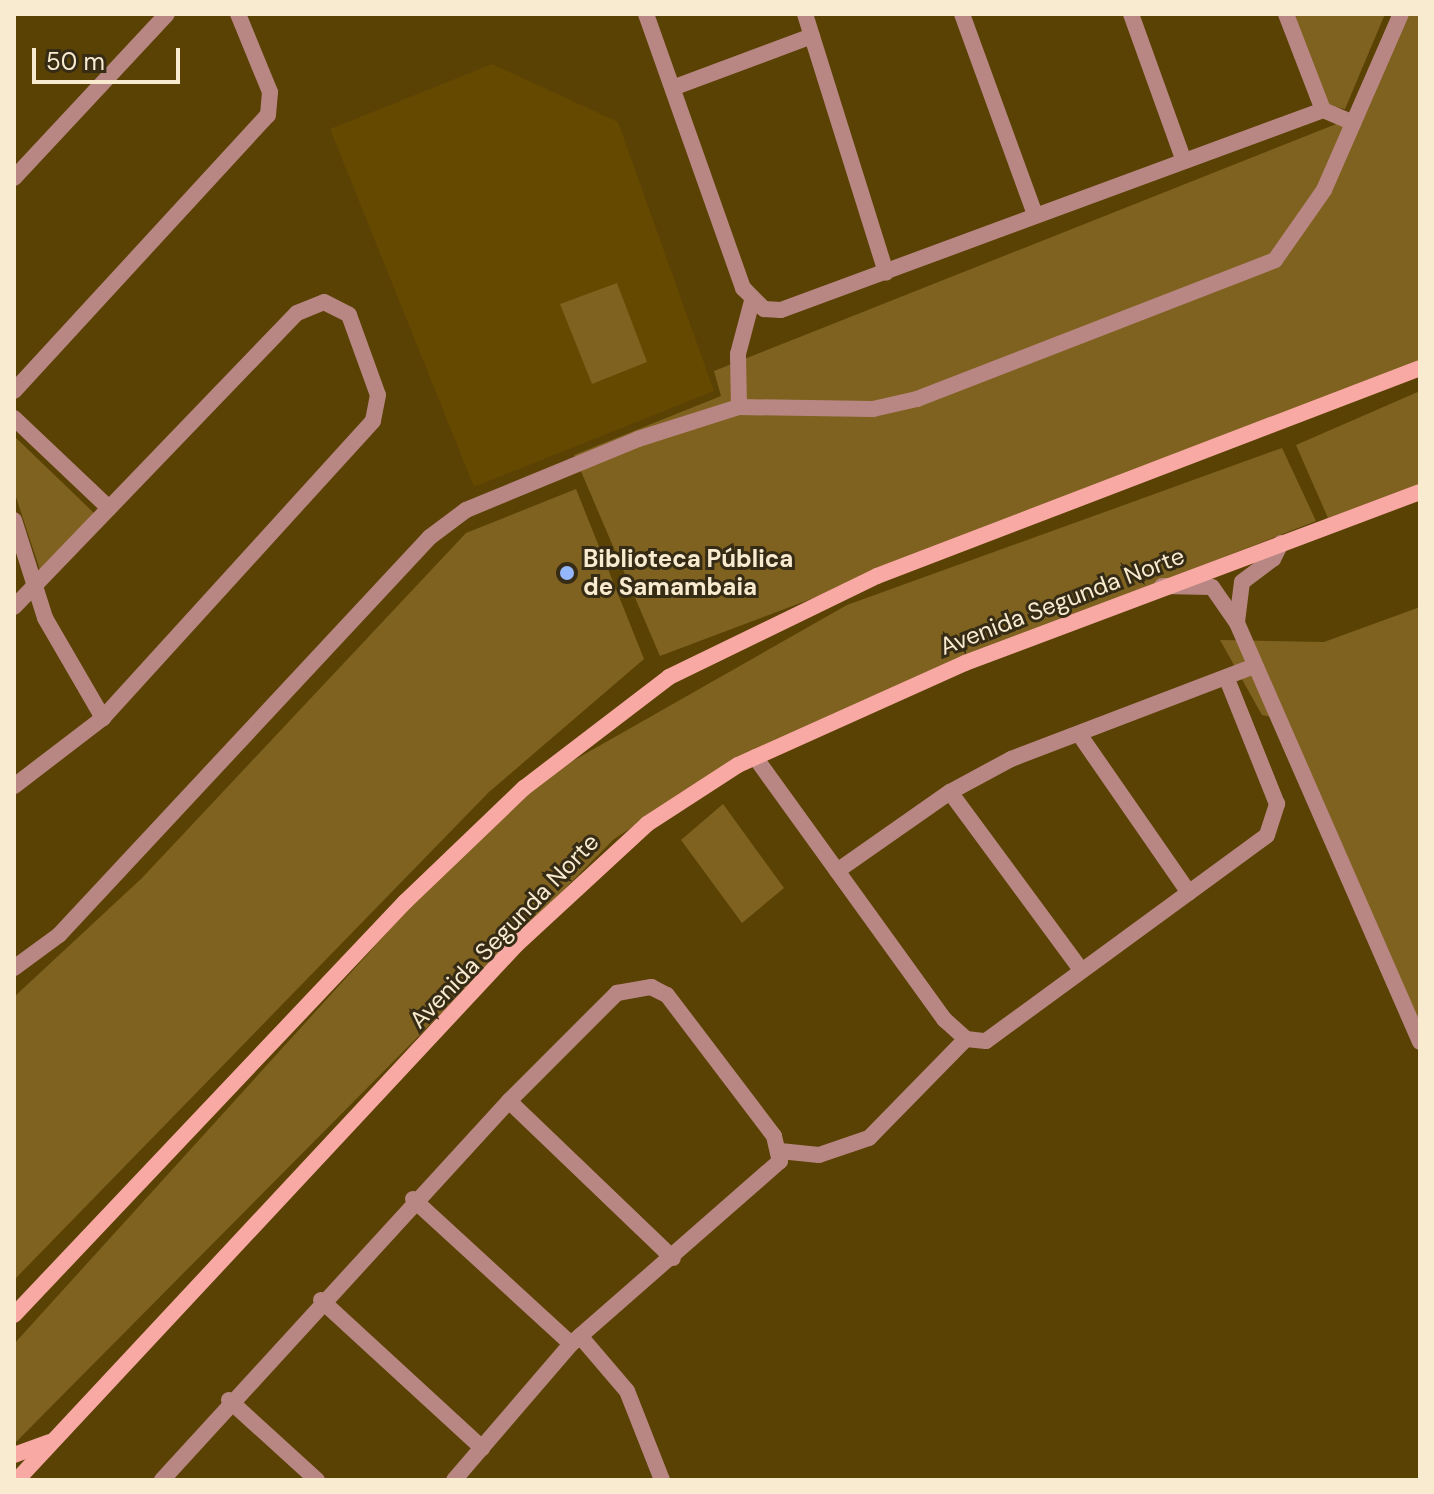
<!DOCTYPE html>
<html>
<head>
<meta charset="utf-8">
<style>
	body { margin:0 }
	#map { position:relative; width:1434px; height:1494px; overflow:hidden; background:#5a4205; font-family:"DM Sans",sans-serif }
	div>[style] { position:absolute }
	.built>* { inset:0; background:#654900 }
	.green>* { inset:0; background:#7f6220 }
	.street>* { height:16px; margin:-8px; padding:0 8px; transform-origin:8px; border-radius:8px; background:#b98783 }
	.secondary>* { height:16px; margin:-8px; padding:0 8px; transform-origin:8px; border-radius:8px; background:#f9a9a4 }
	.dots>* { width:22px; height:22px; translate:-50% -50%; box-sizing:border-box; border:4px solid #362b15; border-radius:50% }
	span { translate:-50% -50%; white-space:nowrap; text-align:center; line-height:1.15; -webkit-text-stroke:6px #362b15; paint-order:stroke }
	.poi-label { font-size:24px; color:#f9ebd0; font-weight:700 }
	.left { translate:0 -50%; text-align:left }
	.street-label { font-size:24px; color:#f9ebd0 }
	.frame { position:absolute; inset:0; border:16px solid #f9ebd0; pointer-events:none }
	.scale { position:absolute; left:32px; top:48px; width:148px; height:36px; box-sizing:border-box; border:4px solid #f9ebd0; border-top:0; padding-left:10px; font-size:24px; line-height:28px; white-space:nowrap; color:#f9ebd0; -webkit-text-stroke:6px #362b15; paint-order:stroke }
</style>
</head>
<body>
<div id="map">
	<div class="built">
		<div style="clip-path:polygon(492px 64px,618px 122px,714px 391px,474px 487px,330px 129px)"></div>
	</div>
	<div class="green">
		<div style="clip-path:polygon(1288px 14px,1385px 14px,1345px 109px,1318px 104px)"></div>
		<div style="clip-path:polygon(1392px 14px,1420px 14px,1420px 369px,660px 656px,574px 455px,721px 396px,714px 371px,1349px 119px)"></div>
		<div style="clip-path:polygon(617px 283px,647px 362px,592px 384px,560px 304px)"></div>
		<div style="clip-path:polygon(1420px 391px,1420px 484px,1328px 518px,1296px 445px)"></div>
		<div style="clip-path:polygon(14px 436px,94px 513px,41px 573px,14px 491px)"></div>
		<div style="clip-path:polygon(1282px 448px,1316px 521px,917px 678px,734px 761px,614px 839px,14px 1444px,14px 1344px,511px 796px,847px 605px)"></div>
		<div style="clip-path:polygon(576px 489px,644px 659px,489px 792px,14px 1280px,14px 997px,142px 878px,466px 533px)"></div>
		<div style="clip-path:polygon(1420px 607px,1420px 1028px,1283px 719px,1262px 715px,1220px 640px,1324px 642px)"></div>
		<div style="clip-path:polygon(723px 804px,784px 888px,742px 923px,681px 840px)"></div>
	</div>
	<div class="street">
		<div style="left:646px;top:14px;width:291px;rotate:70.5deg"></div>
		<div style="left:743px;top:288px;width:30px;rotate:45deg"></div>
		<div style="left:764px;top:309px;width:17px;rotate:3deg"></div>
		<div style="left:781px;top:310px;width:578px;rotate:-20.25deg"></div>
		<div style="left:1323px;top:110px;width:103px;rotate:-111.1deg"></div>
		<div style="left:805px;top:14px;width:271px;rotate:72.6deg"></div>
		<div style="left:962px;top:14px;width:214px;rotate:70deg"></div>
		<div style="left:1131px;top:14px;width:156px;rotate:70.2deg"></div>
		<div style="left:675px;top:87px;width:146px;rotate:-20.4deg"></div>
		<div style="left:1323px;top:110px;width:33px;rotate:23deg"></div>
		<div style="left:14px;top:178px;width:224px;rotate:-47deg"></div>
		<div style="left:14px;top:391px;width:375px;rotate:-47.4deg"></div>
		<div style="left:268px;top:115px;width:23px;rotate:-85deg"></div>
		<div style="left:270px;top:92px;width:84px;rotate:-112.3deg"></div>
		<div style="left:739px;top:407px;width:53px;rotate:-91.1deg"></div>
		<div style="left:738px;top:354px;width:55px;rotate:-75.2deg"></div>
		<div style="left:14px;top:418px;width:131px;rotate:43.5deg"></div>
		<div style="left:14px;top:520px;width:103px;rotate:72.4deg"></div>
		<div style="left:45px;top:618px;width:116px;rotate:59.9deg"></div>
		<div style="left:1162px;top:586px;width:50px;rotate:1.1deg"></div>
		<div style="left:1212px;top:587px;width:44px;rotate:55.2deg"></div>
		<div style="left:1237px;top:623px;width:457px;rotate:66.4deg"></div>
		<div style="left:14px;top:607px;width:408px;rotate:-46.1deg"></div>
		<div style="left:297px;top:313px;width:29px;rotate:-22deg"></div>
		<div style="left:324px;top:302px;width:28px;rotate:27deg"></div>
		<div style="left:349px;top:315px;width:85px;rotate:70.1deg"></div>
		<div style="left:378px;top:395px;width:26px;rotate:101deg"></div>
		<div style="left:373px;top:421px;width:401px;rotate:132.3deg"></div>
		<div style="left:103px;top:718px;width:112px;rotate:142.6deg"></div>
		<div style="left:1237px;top:622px;width:40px;rotate:-82.9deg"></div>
		<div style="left:1242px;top:582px;width:39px;rotate:-37deg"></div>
		<div style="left:1273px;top:559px;width:18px;rotate:-63deg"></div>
		<div style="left:1079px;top:734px;width:193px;rotate:55.3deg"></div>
		<div style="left:755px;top:757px;width:324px;rotate:54.2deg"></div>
		<div style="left:945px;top:1020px;width:28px;rotate:42deg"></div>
		<div style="left:966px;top:1039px;width:20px;rotate:6deg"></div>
		<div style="left:986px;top:1041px;width:348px;rotate:-36.2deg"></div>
		<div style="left:1267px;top:835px;width:33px;rotate:-72deg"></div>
		<div style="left:1277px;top:804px;width:135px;rotate:-111.8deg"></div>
		<div style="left:950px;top:792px;width:221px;rotate:53.6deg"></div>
		<div style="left:837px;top:871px;width:138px;rotate:-35deg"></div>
		<div style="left:950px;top:792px;width:69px;rotate:-28.4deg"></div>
		<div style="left:1011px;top:759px;width:261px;rotate:-20.9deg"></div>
		<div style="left:14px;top:968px;width:56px;rotate:-36.3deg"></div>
		<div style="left:59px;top:935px;width:544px;rotate:-47.01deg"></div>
		<div style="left:430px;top:537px;width:45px;rotate:-36.9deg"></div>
		<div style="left:466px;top:510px;width:186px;rotate:-22.4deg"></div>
		<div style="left:638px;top:439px;width:106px;rotate:-17.6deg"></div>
		<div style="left:739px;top:407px;width:134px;rotate:0.9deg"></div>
		<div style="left:873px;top:409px;width:45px;rotate:-12.8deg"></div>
		<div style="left:917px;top:399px;width:384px;rotate:-21.2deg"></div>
		<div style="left:1275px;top:260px;width:85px;rotate:-55deg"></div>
		<div style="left:1324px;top:190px;width:192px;rotate:-66.4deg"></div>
		<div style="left:509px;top:1101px;width:227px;rotate:43.8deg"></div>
		<div style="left:780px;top:1151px;width:39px;rotate:6deg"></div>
		<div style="left:819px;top:1155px;width:53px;rotate:-18.8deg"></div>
		<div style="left:869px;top:1138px;width:139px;rotate:-45.6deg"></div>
		<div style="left:413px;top:1199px;width:214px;rotate:42.5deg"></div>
		<div style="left:321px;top:1300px;width:219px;rotate:42.6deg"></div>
		<div style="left:580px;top:1336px;width:72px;rotate:49.5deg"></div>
		<div style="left:627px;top:1391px;width:96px;rotate:68.5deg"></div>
		<div style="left:229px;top:1400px;width:119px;rotate:42.3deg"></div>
		<div style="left:162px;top:1480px;width:514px;rotate:-47.52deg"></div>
		<div style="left:509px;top:1101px;width:153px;rotate:-45deg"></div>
		<div style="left:617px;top:993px;width:35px;rotate:-10deg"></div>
		<div style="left:651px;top:987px;width:18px;rotate:27deg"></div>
		<div style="left:667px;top:995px;width:177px;rotate:52.8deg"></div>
		<div style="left:774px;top:1136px;width:26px;rotate:77deg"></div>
		<div style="left:780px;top:1161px;width:278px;rotate:138.8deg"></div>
		<div style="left:571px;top:1344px;width:179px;rotate:130.7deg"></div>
	</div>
	<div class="secondary">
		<div style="left:14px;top:1315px;width:569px;rotate:-46.57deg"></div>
		<div style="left:405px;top:902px;width:165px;rotate:-43.8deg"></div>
		<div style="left:524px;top:788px;width:183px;rotate:-37.4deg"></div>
		<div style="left:669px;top:677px;width:231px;rotate:-25.9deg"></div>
		<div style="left:877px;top:576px;width:581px;rotate:-20.96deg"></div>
		<div style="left:14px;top:1455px;width:38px;rotate:-20deg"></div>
		<div style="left:17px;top:1480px;width:732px;rotate:-46.99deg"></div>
		<div style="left:516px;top:945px;width:178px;rotate:-42.7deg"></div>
		<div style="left:647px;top:824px;width:108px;rotate:-33deg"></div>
		<div style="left:738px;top:765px;width:249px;rotate:-24.2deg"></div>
		<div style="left:965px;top:663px;width:486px;rotate:-20.6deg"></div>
	</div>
	<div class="dots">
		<div style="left:567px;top:573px;background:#94b7fd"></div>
	</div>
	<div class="poi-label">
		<span class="left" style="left:583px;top:573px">Biblioteca Pública<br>de Samambaia</span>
	</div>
	<div class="street-label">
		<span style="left:1062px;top:601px;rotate:-21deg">Avenida Segunda Norte</span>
		<span style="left:504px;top:931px;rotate:-46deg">Avenida Segunda Norte</span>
	</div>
	<div class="frame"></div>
	<div class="scale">50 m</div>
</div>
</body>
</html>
